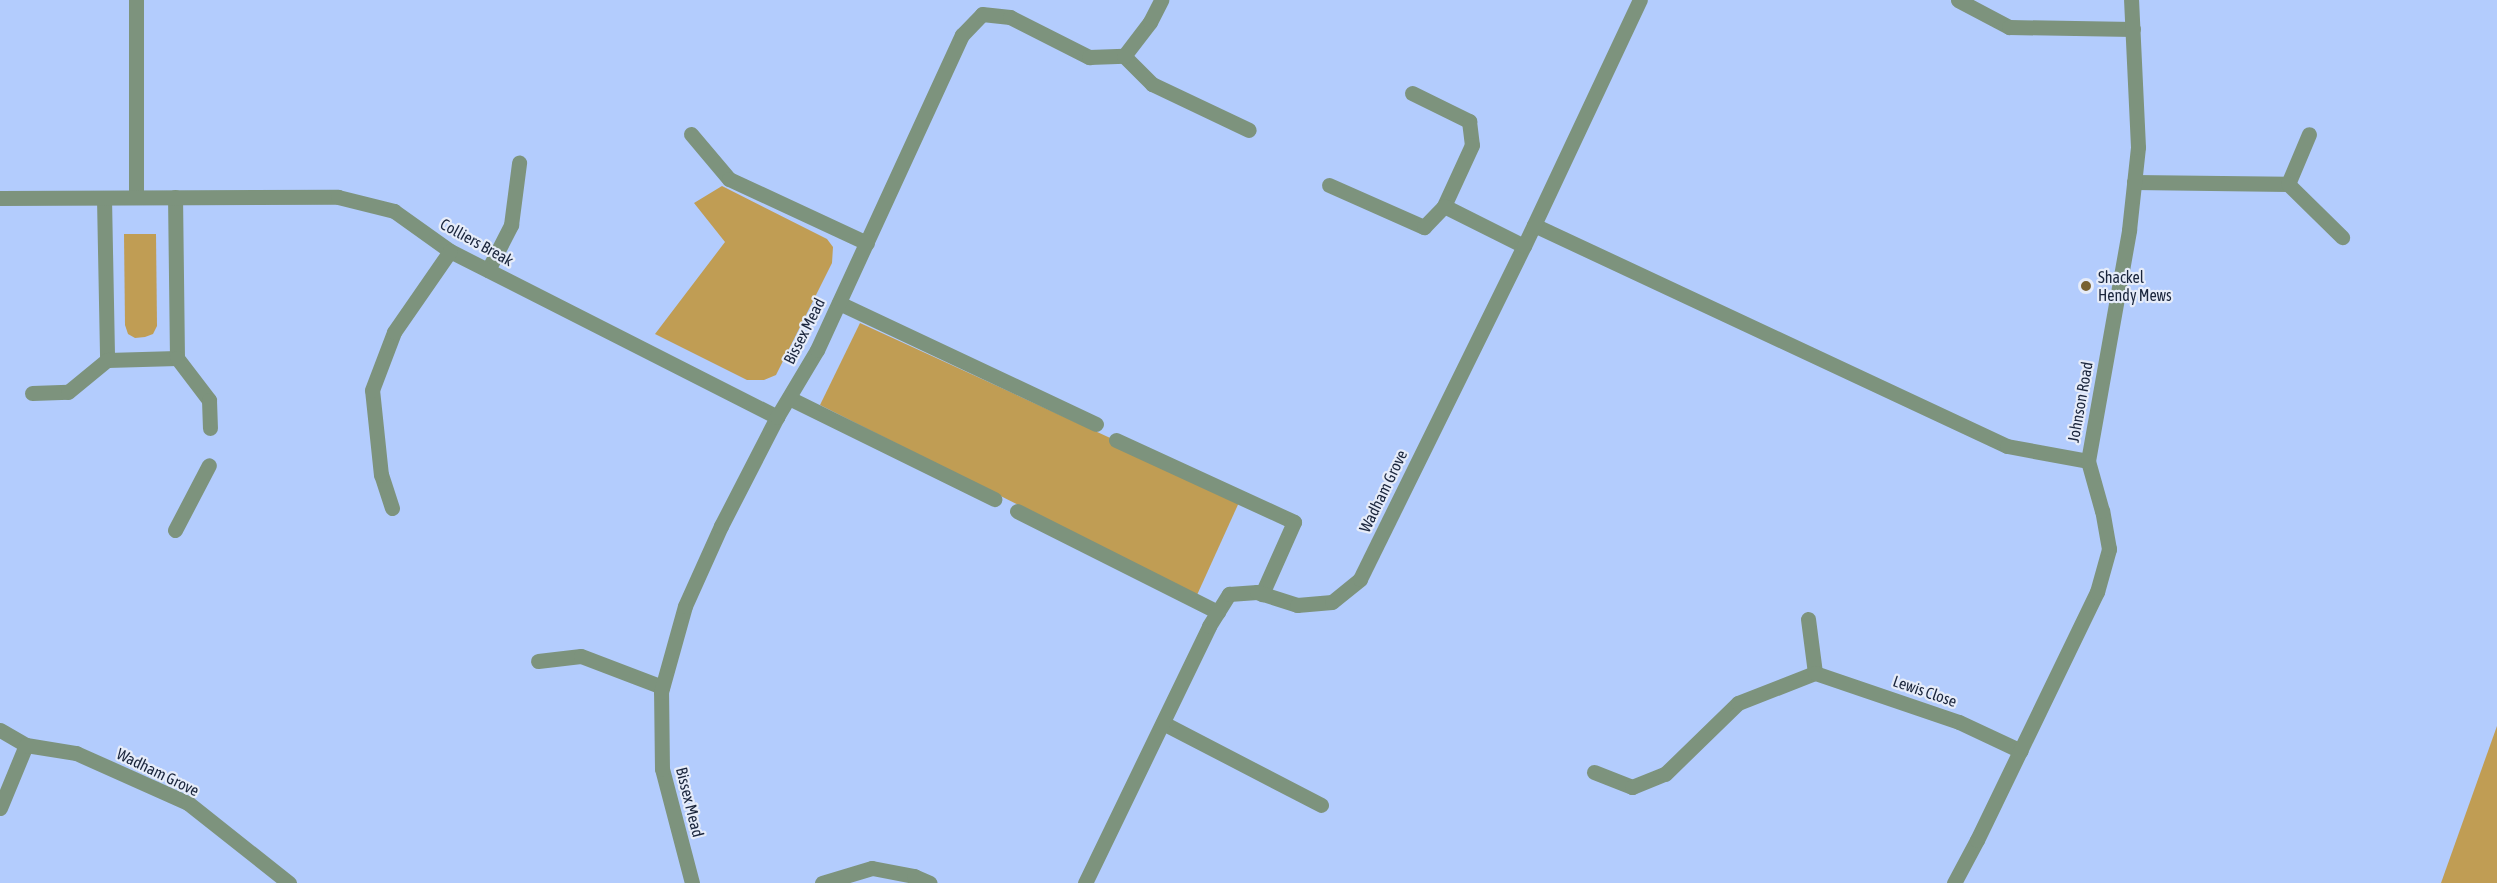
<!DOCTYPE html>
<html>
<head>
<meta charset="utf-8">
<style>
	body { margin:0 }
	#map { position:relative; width:2497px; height:883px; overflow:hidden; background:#b3ccfd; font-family:"Asap Condensed",sans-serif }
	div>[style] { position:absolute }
	.green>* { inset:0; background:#c09d54 }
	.lane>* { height:15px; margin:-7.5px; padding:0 7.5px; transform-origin:7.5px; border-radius:7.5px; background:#7d937d }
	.street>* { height:15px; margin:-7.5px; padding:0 7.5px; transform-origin:7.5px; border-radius:7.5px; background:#7d937d }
	.dots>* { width:16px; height:16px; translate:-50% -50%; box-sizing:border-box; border:3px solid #e6ecf9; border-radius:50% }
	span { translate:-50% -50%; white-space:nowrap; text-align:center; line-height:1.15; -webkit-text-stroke:4.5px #e6ecf9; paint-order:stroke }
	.street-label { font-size:16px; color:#1a253c }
	.poi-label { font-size:16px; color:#1a253c }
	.left { translate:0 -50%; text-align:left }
</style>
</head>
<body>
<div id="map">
	<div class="green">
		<div style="clip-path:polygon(722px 186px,827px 239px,833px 247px,832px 263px,776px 375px,764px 380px,747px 380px,655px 334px,725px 242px,694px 203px)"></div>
		<div style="clip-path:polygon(124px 234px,156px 234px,157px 326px,153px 334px,145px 337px,135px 338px,128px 334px,125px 325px)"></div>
		<div style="clip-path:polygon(860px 323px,1241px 498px,1197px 595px,820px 405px)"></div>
		<div style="clip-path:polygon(2497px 726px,2497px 883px,2441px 883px)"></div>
	</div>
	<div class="lane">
		<div style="left:1958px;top:0;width:58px;rotate:27.9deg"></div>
		<div style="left:2009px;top:27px;width:124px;rotate:0.9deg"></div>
		<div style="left:1124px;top:56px;width:40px;rotate:45deg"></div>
		<div style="left:1152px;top:84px;width:107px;rotate:25.4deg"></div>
		<div style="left:1412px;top:93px;width:64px;rotate:26.2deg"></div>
		<div style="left:1469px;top:121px;width:24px;rotate:83deg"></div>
		<div style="left:1472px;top:145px;width:67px;rotate:114.7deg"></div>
		<div style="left:1444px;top:206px;width:89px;rotate:26.6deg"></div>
		<div style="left:691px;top:134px;width:59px;rotate:49.8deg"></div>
		<div style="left:729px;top:179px;width:152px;rotate:24.9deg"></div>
		<div style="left:2134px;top:182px;width:154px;rotate:0.7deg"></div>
		<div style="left:2288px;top:184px;width:54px;rotate:-67.2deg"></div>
		<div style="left:2288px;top:184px;width:76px;rotate:44.5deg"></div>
		<div style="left:1329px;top:185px;width:104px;rotate:23.9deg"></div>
		<div style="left:1424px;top:227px;width:29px;rotate:-46deg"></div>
		<div style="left:104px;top:198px;width:162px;rotate:88.9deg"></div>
		<div style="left:107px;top:360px;width:70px;rotate:-1.6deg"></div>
		<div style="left:177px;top:358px;width:161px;rotate:-90.7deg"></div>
		<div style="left:488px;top:270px;width:51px;rotate:-62.9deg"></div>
		<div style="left:511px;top:225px;width:63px;rotate:-82.6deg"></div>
		<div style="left:839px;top:303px;width:284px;rotate:25.2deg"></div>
		<div style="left:177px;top:358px;width:53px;rotate:52.7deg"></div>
		<div style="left:209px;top:400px;width:28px;rotate:88deg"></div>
		<div style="left:32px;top:393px;width:36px;rotate:-2deg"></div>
		<div style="left:68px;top:392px;width:50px;rotate:-39.4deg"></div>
		<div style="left:789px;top:398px;width:229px;rotate:26.2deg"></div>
		<div style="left:1116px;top:440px;width:196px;rotate:24.7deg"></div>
		<div style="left:1294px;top:522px;width:79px;rotate:114deg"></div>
		<div style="left:1017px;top:511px;width:225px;rotate:26.7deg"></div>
		<div style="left:175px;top:530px;width:73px;rotate:-62.4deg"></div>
		<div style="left:538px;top:661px;width:43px;rotate:-6.6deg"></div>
		<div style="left:581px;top:656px;width:87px;rotate:20.9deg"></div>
		<div style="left:1163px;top:723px;width:178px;rotate:27.4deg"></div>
		<div style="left:1594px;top:772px;width:41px;rotate:21.5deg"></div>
		<div style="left:1632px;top:787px;width:35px;rotate:-22deg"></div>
		<div style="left:1665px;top:774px;width:102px;rotate:-44.2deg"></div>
	</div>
	<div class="street">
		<div style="left:136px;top:0;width:197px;rotate:90deg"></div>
		<div style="left:0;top:198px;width:338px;rotate:-0.2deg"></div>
		<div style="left:338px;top:197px;width:58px;rotate:14deg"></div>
		<div style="left:394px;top:211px;width:69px;rotate:35.5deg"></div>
		<div style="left:450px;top:251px;width:367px;rotate:26.9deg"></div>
		<div style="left:1534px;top:225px;width:522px;rotate:25.04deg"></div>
		<div style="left:2007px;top:446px;width:82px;rotate:10.5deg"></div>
		<div style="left:392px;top:508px;width:35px;rotate:-108deg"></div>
		<div style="left:381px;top:475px;width:85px;rotate:-96deg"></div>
		<div style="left:372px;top:390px;width:62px;rotate:-69.2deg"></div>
		<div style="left:394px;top:332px;width:98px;rotate:-55.3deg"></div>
		<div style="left:1808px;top:619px;width:54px;rotate:82.6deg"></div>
		<div style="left:1738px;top:703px;width:83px;rotate:-21.3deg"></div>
		<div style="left:1815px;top:673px;width:152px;rotate:18.8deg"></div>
		<div style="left:1959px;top:722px;width:68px;rotate:25.1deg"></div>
		<div style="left:0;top:730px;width:30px;rotate:30deg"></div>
		<div style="left:0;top:808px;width:68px;rotate:-67.6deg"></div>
		<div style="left:26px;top:745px;width:51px;rotate:9.1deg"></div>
		<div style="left:76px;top:753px;width:123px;rotate:24.1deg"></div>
		<div style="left:188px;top:803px;width:129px;rotate:38.4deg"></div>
		<div style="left:692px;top:883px;width:118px;rotate:-104.7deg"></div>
		<div style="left:662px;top:769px;width:77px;rotate:-90.7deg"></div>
		<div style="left:661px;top:692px;width:89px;rotate:-74.4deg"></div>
		<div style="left:685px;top:606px;width:88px;rotate:-65.8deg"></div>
		<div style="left:721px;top:526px;width:123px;rotate:-62.8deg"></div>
		<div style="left:777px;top:417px;width:78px;rotate:-59.2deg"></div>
		<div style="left:817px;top:350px;width:347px;rotate:-65.3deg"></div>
		<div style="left:962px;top:35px;width:29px;rotate:-46deg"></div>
		<div style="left:982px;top:14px;width:28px;rotate:6deg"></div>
		<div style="left:1010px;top:17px;width:89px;rotate:26.9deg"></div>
		<div style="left:1089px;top:57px;width:35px;rotate:-2deg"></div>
		<div style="left:1124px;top:56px;width:43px;rotate:-52.6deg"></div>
		<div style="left:1150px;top:22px;width:25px;rotate:-63deg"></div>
		<div style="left:822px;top:883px;width:52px;rotate:-16.7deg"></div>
		<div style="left:872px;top:868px;width:43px;rotate:10.8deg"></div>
		<div style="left:914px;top:876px;width:17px;rotate:24deg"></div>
		<div style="left:1085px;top:883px;width:285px;rotate:-64.2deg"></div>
		<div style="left:1209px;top:626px;width:38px;rotate:-58deg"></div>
		<div style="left:1229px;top:594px;width:28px;rotate:-4deg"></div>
		<div style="left:1257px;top:592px;width:42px;rotate:18deg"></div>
		<div style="left:1297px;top:605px;width:35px;rotate:-5deg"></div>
		<div style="left:1332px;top:602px;width:36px;rotate:-39deg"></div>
		<div style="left:1360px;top:579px;width:371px;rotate:-63.8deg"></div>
		<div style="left:1524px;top:246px;width:272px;rotate:-64.8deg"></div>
		<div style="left:1954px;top:883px;width:49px;rotate:-61.9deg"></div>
		<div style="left:1977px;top:840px;width:276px;rotate:-64.2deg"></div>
		<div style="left:2097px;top:592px;width:45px;rotate:-74.4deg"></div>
		<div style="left:2109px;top:549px;width:39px;rotate:-100deg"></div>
		<div style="left:2102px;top:511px;width:52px;rotate:-105.6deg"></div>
		<div style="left:2088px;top:461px;width:235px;rotate:-79.9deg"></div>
		<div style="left:2129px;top:230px;width:83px;rotate:-83.8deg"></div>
		<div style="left:2138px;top:147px;width:147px;rotate:-92.7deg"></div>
	</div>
	<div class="dots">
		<div style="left:2086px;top:286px;background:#786131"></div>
	</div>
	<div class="street-label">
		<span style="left:477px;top:242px;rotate:29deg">Colliers Break</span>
		<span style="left:804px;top:331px;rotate:-63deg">Bissex Mead</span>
		<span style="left:2080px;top:402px;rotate:-80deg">Johnson Road</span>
		<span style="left:1383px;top:491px;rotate:-64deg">Wadham Grove</span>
		<span style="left:1925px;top:691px;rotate:19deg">Lewis Close</span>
		<span style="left:158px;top:772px;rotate:26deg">Wadham Grove</span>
		<span style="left:690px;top:802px;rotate:76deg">Bissex Mead</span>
	</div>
	<div class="poi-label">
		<span class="left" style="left:2098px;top:286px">Shackel<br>Hendy Mews</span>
	</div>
</div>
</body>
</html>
